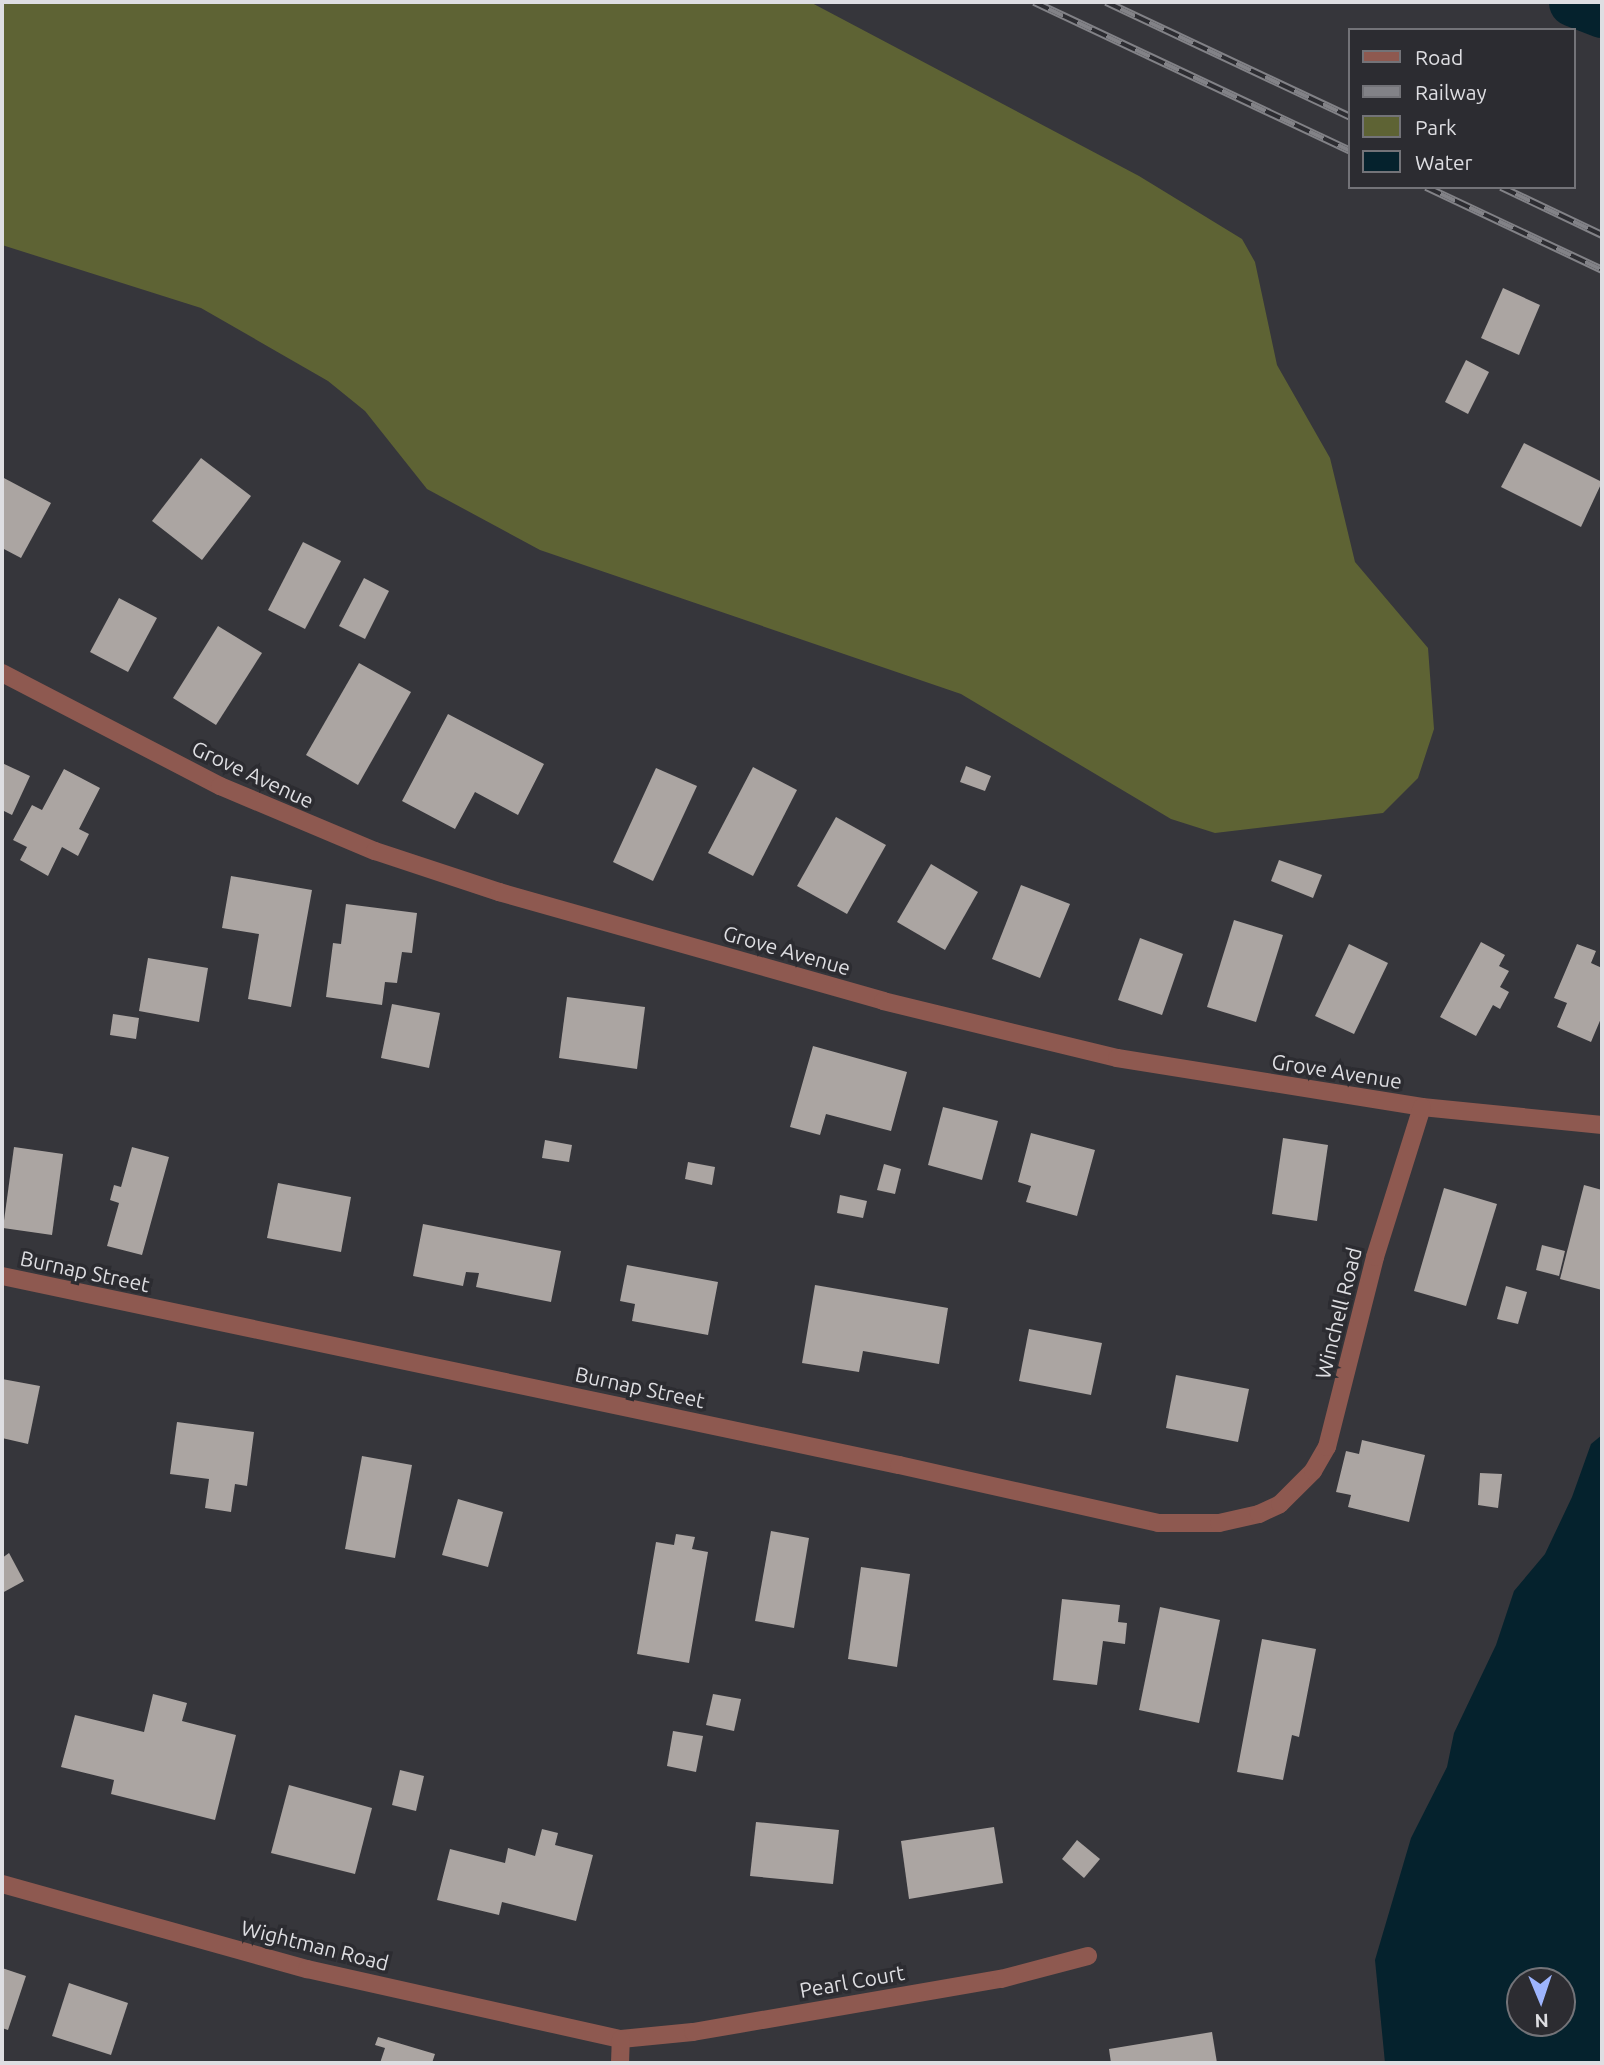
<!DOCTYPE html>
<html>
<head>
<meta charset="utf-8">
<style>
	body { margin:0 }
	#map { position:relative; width:1604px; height:2065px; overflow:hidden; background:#36363b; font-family:Ubuntu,sans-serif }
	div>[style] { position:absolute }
	.green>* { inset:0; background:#5e6334 }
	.water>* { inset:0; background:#05222d }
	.canal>* { height:49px; margin:-24.5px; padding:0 24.5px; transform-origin:24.5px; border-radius:24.5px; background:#05222d }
	.building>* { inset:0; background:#aba5a2 }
	.minor>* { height:18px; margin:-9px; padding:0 9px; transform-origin:9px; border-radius:9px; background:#8e5950 }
	.rail>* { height:8px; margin-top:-4px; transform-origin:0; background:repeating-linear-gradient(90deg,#2c2c31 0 16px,#828287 0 32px); box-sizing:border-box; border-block:2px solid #828287 }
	span { translate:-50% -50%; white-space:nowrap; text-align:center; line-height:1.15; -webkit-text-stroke:7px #2c2c31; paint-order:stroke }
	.street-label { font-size:21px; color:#dedee2 }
	.frame { position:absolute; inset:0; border:4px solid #dedee2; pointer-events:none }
	.legend { position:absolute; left:1348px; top:28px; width:228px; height:161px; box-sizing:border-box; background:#2c2c31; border:2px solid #737378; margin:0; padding:9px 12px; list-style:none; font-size:21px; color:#dedee2 }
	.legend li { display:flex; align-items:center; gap:14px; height:35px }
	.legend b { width:35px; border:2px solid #737378 }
	.north { position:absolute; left:1506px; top:1967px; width:70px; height:70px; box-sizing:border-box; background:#2c2c31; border:2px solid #737378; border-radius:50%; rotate:178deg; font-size:19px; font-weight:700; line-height:28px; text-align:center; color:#dedee2 }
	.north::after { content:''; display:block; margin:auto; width:24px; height:32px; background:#9db4fd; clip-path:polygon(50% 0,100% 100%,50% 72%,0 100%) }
</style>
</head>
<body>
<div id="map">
	<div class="green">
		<div style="clip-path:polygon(2px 2px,810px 2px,1139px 176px,1242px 239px,1255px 262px,1277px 365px,1330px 458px,1355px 562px,1428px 648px,1434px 729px,1418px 778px,1383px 813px,1215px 833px,1171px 819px,961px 694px,540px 550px,427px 489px,365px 411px,328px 381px,201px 308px,2px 245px)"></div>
	</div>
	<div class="water">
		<div style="clip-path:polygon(evenodd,1602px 1435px,1602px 2063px,1385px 2063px,1375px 1960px,1411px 1838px,1447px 1767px,1454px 1733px,1496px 1645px,1514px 1591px,1545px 1554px,1572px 1497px,1591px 1444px,1602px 1435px,1520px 1981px,1562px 1981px,1562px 2023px,1520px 2023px,1520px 1981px)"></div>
	</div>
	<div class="canal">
		<div style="left:1573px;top:2px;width:31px;rotate:21deg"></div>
	</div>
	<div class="building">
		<div style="clip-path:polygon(1503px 288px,1540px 305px,1519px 355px,1481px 338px)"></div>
		<div style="clip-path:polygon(1466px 360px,1489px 372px,1468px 414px,1445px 402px)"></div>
		<div style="clip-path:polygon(1524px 443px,1602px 482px,1581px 527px,1501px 487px)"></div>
		<div style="clip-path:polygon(201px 458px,251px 496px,202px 560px,152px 521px)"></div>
		<div style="clip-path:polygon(2px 477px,51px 503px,21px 558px,2px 548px)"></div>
		<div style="clip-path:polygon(303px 542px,341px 561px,305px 629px,268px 610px)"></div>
		<div style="clip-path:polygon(364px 578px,389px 591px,365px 639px,339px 626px)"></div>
		<div style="clip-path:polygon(119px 598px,157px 618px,128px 672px,90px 652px)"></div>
		<div style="clip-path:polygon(218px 626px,262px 653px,216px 725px,173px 698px)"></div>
		<div style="clip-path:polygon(359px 663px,411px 692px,358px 785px,306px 755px)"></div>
		<div style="clip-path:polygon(448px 714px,544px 764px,518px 815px,475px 792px,455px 829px,402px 801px)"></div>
		<div style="clip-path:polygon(2px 763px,30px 776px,12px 815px,2px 810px)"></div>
		<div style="clip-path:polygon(966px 766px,991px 776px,985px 791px,960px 782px)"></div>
		<div style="clip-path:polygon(753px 767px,797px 790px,753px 876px,708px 853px)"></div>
		<div style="clip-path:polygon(656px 768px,697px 786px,653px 881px,613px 862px)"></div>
		<div style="clip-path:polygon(64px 769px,100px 788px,79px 829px,89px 834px,78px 856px,62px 847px,48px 876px,20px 860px,27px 847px,13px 840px,32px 805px,42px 810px)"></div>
		<div style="clip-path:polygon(836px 817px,886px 845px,847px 914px,797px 886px)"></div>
		<div style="clip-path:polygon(1279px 860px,1322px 875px,1313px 898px,1271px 881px)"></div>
		<div style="clip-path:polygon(931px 864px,978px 892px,945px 950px,897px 922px)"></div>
		<div style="clip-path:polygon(231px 876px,312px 890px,291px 1007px,248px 999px,259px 934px,222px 928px)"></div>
		<div style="clip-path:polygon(1021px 885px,1070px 904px,1040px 978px,992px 959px)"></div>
		<div style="clip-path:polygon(346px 904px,417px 913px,412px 953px,402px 952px,397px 983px,385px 982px,382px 1005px,326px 997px,333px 943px,341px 944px)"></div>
		<div style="clip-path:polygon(1234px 920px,1283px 935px,1256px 1022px,1207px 1007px)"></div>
		<div style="clip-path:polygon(1140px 938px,1183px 954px,1162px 1015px,1118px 1000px)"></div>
		<div style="clip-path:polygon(1481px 942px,1505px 955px,1499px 966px,1509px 971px,1500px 987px,1509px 992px,1500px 1009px,1493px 1005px,1476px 1036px,1440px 1017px)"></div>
		<div style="clip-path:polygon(1349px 944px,1388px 963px,1354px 1034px,1315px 1016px)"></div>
		<div style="clip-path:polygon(1577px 944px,1596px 951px,1591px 963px,1602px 968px,1602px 1016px,1591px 1042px,1557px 1027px,1567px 1003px,1554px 998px)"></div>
		<div style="clip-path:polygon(148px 958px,208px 968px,199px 1022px,139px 1011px)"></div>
		<div style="clip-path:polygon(567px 997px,645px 1007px,637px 1069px,559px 1058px)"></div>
		<div style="clip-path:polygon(392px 1004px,440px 1013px,429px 1068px,381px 1058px)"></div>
		<div style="clip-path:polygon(113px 1014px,139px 1018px,136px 1039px,110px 1035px)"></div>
		<div style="clip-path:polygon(813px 1046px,907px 1072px,891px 1131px,826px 1114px,820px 1135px,790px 1127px)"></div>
		<div style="clip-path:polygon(943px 1107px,998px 1121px,982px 1180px,928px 1165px)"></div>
		<div style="clip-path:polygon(1031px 1133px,1095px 1150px,1077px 1216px,1026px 1202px,1031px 1186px,1018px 1182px)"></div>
		<div style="clip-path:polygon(1283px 1138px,1328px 1145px,1317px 1221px,1272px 1214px)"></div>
		<div style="clip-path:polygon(545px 1140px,572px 1145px,569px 1162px,542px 1158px)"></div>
		<div style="clip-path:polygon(14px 1147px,63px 1154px,52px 1235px,3px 1228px)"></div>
		<div style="clip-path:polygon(132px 1147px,169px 1157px,142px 1255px,107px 1246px,119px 1203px,110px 1200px,114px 1185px,121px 1187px)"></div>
		<div style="clip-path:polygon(688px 1162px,715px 1167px,712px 1185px,685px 1179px)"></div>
		<div style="clip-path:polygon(884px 1164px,901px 1169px,895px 1194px,877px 1190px)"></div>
		<div style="clip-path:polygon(278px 1183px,351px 1197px,341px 1252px,267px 1238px)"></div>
		<div style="clip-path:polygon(1584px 1185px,1602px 1190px,1602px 1290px,1560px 1279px)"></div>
		<div style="clip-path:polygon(1444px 1188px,1497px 1204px,1466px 1306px,1414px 1291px)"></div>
		<div style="clip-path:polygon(840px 1195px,867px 1201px,863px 1218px,837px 1213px)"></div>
		<div style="clip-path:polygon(423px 1224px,561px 1251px,551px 1302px,476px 1287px,479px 1273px,466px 1272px,463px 1286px,413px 1276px)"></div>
		<div style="clip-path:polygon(1542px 1245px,1565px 1251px,1559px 1276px,1536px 1270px)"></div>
		<div style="clip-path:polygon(627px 1265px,718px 1282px,708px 1335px,632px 1321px,635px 1304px,620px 1301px)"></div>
		<div style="clip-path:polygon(815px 1285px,948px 1308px,939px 1364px,863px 1351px,859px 1372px,802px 1363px)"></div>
		<div style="clip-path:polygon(1506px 1286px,1527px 1292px,1518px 1324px,1497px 1319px)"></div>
		<div style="clip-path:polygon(1029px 1329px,1102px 1343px,1091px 1395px,1019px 1381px)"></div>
		<div style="clip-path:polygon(1176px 1375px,1249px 1389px,1238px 1442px,1166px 1428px)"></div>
		<div style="clip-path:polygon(2px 1379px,40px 1386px,28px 1444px,2px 1438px)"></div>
		<div style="clip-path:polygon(177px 1422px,254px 1432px,247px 1486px,235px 1484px,231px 1512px,205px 1508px,209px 1479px,170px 1474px)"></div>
		<div style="clip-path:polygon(1362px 1440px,1425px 1455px,1409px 1522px,1348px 1507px,1351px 1495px,1336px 1492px,1346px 1451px,1359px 1454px)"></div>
		<div style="clip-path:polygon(362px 1456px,412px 1465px,395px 1558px,345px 1549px)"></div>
		<div style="clip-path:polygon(1480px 1473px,1502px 1474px,1498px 1508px,1478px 1505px)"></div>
		<div style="clip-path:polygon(458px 1499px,503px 1512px,488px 1567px,442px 1555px)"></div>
		<div style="clip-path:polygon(771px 1531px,809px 1538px,794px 1628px,755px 1621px)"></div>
		<div style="clip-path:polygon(676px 1534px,695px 1537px,692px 1549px,708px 1552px,689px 1663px,637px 1654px,656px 1542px,674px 1545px)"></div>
		<div style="clip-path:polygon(9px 1553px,24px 1581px,2px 1593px,2px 1558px)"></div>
		<div style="clip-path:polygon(861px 1567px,910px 1574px,897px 1667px,848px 1659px)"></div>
		<div style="clip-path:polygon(1062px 1599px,1120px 1605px,1118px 1622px,1127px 1623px,1125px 1644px,1103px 1641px,1097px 1685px,1053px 1680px)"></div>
		<div style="clip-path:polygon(1160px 1607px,1220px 1620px,1199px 1723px,1139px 1710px)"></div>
		<div style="clip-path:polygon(1262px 1639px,1316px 1649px,1299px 1737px,1292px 1735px,1283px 1780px,1237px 1772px)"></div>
		<div style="clip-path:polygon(153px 1694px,187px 1703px,182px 1721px,236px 1735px,215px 1820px,111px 1794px,114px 1780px,61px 1767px,75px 1715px,144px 1732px)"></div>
		<div style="clip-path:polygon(713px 1694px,741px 1699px,734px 1731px,706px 1725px)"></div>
		<div style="clip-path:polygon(673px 1731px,703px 1736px,696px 1772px,667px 1766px)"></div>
		<div style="clip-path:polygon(400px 1770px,424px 1776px,416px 1811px,392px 1805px)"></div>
		<div style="clip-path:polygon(289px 1785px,372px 1808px,355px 1874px,271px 1853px)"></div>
		<div style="clip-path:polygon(756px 1822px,839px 1830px,833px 1884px,750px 1876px)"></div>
		<div style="clip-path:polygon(994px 1827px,1003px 1883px,909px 1899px,901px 1841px)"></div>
		<div style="clip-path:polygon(542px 1829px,558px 1833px,555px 1845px,593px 1855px,576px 1921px,502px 1902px,499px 1915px,437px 1900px,450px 1849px,505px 1863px,508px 1848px,535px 1856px)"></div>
		<div style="clip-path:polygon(1077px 1840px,1100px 1859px,1084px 1878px,1062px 1859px)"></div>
		<div style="clip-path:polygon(2px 1968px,26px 1976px,8px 2030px,2px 2028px)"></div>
		<div style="clip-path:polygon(69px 1983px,128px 2003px,111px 2055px,52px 2036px)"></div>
		<div style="clip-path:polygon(1212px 2032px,1217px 2063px,1111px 2063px,1109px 2049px)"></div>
		<div style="clip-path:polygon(378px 2037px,435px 2054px,432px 2063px,380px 2063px,385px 2048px,375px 2045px)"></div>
	</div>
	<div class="minor">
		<div style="left:2px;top:673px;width:246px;rotate:27.4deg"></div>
		<div style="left:220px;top:786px;width:168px;rotate:22.8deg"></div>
		<div style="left:375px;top:851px;width:131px;rotate:18.3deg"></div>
		<div style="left:499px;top:892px;width:399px;rotate:15.8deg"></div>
		<div style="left:883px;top:1001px;width:241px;rotate:13.7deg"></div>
		<div style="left:1117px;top:1058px;width:309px;rotate:9.1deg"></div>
		<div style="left:1422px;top:1107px;width:181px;rotate:5.7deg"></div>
		<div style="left:2px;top:1276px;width:917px;rotate:11.9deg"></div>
		<div style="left:899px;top:1465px;width:265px;rotate:12.6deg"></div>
		<div style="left:1158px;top:1523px;width:61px"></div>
		<div style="left:1219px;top:1523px;width:41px;rotate:-12.7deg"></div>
		<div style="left:1259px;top:1514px;width:23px;rotate:-25deg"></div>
		<div style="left:1280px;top:1504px;width:47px;rotate:-45deg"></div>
		<div style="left:1313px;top:1471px;width:28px;rotate:-60deg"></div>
		<div style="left:1327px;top:1447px;width:196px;rotate:-75.8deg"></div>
		<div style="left:1375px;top:1257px;width:157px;rotate:-72.6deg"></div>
		<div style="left:2px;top:1884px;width:317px;rotate:15.6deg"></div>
		<div style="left:307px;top:1969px;width:322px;rotate:12.6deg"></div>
		<div style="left:621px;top:2039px;width:72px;rotate:-5.6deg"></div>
		<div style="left:693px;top:2032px;width:313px;rotate:-9.8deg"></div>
		<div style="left:1001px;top:1979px;width:90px;rotate:-14.8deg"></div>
		<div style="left:620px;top:2063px;width:24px;rotate:-88deg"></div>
	</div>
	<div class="rail">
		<div style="left:1034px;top:2px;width:349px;rotate:25.2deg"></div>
		<div style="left:1106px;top:2px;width:270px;rotate:25.2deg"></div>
		<div style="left:1426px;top:187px;width:195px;rotate:25.2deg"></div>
		<div style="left:1501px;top:187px;width:112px;rotate:25.4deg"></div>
	</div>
	<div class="street-label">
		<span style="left:253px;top:774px;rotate:25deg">Grove Avenue</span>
		<span style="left:787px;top:950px;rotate:16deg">Grove Avenue</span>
		<span style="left:1337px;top:1071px;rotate:9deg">Grove Avenue</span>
		<span style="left:85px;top:1271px;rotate:12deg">Burnap Street</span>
		<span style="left:1338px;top:1313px;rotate:-76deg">Winchell Road</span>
		<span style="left:640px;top:1387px;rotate:12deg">Burnap Street</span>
		<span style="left:315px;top:1945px;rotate:14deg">Wightman Road</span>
		<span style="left:852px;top:1981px;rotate:-10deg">Pearl Court</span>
	</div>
	<div class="frame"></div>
	<ul class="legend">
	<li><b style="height:9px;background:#8e5950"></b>Road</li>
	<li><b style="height:9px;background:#828287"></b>Railway</li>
	<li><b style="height:19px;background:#5e6334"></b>Park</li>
	<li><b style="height:19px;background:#05222d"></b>Water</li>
	</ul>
	<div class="north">N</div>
</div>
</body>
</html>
